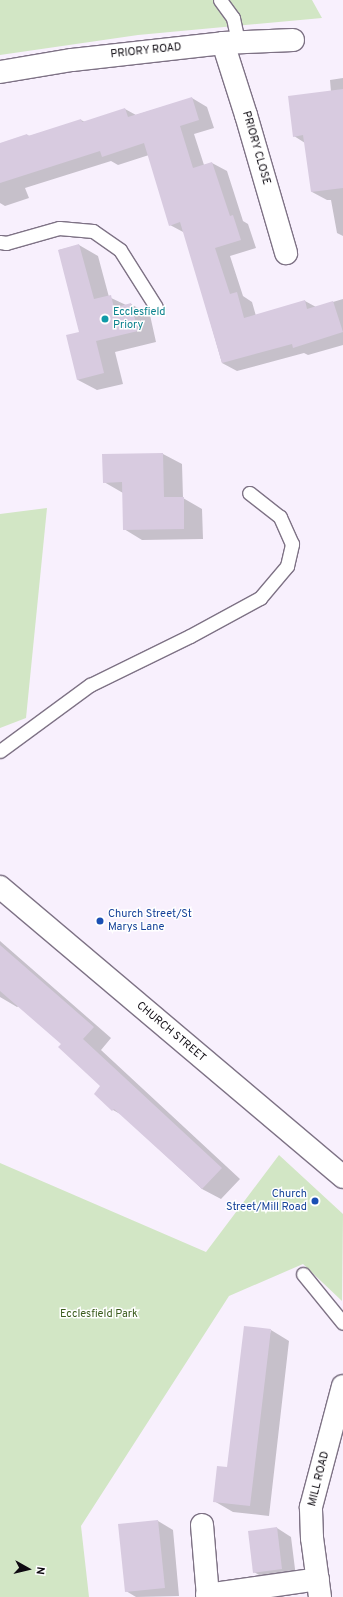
<!DOCTYPE html>
<html>
<head>
<meta charset="utf-8">
<style>
	body { margin:0 }
	#map { position:relative; width:343px; height:1597px; overflow:hidden; background:#f8f0fd; font-family:Overpass,sans-serif }
	div>[style] { position:absolute }
	.green>* { inset:0; background:#d2e6c5 }
	.shadow>* { inset:0; background:#0003 }
	.building>* { inset:0; background:#d8cbe0 }
	.roads { filter:drop-shadow(1px 0 #7e7285) drop-shadow(-1px 0 #7e7285) drop-shadow(0 1px #7e7285) drop-shadow(0 -1px #7e7285) }
	.service>* { height:13px; margin:-6.5px; padding:0 6.5px; transform-origin:6.5px; border-radius:6.5px; background:#fff }
	.minor>* { height:22px; margin:-11px; padding:0 11px; transform-origin:11px; border-radius:11px; background:#fff }
	.secondary>* { height:22px; margin:-11px; padding:0 11px; transform-origin:11px; border-radius:11px; background:#fff }
	.dots>* { width:11px; height:11px; translate:-50% -50%; box-sizing:border-box; border:2px solid #fff; border-radius:50% }
	span { translate:-50% -50%; white-space:nowrap; text-align:center; line-height:1.15; -webkit-text-stroke:3px #fff; paint-order:stroke }
	.street-label { font-size:11px; color:#0e0a11 }
	.culture-label { font-size:11px; color:#0d838f }
	.left { translate:0 -50%; text-align:left }
	.transit-label { font-size:11px; color:#164399 }
	.right { translate:-100% -50%; text-align:right }
	.park-label { font-size:11px; color:#3b5c1e }
	.north { position:absolute; left:8px; top:1549px; width:40px; height:40px; -webkit-text-stroke:3px #fff; paint-order:stroke; rotate:98deg; font-size:11px; font-weight:700; line-height:16px; text-align:center; color:#0e0a11 }
	.north::after { content:''; display:block; margin:auto; width:14px; height:18px; background:#0e0a11; clip-path:polygon(50% 0,100% 100%,50% 72%,0 100%) }
</style>
</head>
<body>
<div id="map">
	<div class="green">
		<div style="clip-path:polygon(0 0,312px 0,322px 18px,138px 35px,0 55px)"></div>
		<div style="clip-path:polygon(47px 508px,26px 718px,0 728px,0 514px)"></div>
		<div style="clip-path:polygon(279px 1155px,343px 1214px,342px 1301px,303px 1264px,229px 1296px,81px 1526px,89px 1597px,0 1597px,0 1163px,206px 1252px)"></div>
	</div>
	<div class="shadow">
		<div style="clip-path:polygon(343px 78px,343px 236px,337px 233px,331px 200px,327px 200px,312px 192px,305px 143px,294px 136px,331px 92px,330px 80px)"></div>
		<div style="clip-path:polygon(192px 98px,207px 107px,214px 128px,194px 134px,204px 165px,212px 163px,227px 171px,243px 221px,248px 224px,256px 248px,230px 256px,243px 296px,252px 302px,256px 316px,305px 301px,316px 307px,343px 299px,343px 345px,308px 355px,304px 353px,237px 371px,222px 363px,185px 233px,170px 225px,149px 155px,118px 165px,111px 161px,25px 188px,29px 198px,5px 206px,0 203px,0 144px,27px 135px,30px 136px,81px 120px,85px 122px,125px 109px,136px 115px)"></div>
		<div style="clip-path:polygon(79px 245px,98px 256px,109px 297px,126px 305px,131px 304px,150px 315px,156px 342px,115px 352px,123px 384px,97px 390px,78px 380px,80px 333px,59px 250px)"></div>
		<div style="clip-path:polygon(163px 454px,182px 464px,183px 498px,202px 509px,203px 539px,142px 540px,124px 529px,123px 493px,104px 482px,103px 455px)"></div>
		<div style="clip-path:polygon(0 941px,111px 1038px,101px 1050px,240px 1179px,221px 1199px,202px 1189px,122px 1115px,113px 1110px,102px 1086px,62px 1044px,19px 1006px,17px 1007px,0 997px)"></div>
		<div style="clip-path:polygon(271px 1330px,289px 1341px,269px 1516px,233px 1512px,214px 1501px,228px 1468px)"></div>
		<div style="clip-path:polygon(158px 1521px,173px 1530px,179px 1596px,136px 1597px,126px 1591px)"></div>
		<div style="clip-path:polygon(277px 1528px,291px 1537px,296px 1577px,273px 1583px,254px 1572px)"></div>
	</div>
	<div class="building">
		<div style="clip-path:polygon(343px 89px,343px 188px,311px 192px,303px 135px,293px 137px,288px 96px)"></div>
		<div style="clip-path:polygon(192px 97px,199px 120px,180px 126px,193px 168px,212px 162px,230px 216px,233px 215px,241px 240px,215px 248px,230px 294px,237px 292px,244px 318px,305px 300px,307px 309px,333px 301px,343px 332px,293px 348px,292px 344px,222px 363px,180px 222px,169px 226px,144px 143px,102px 157px,100px 151px,0 183px,0 143px,27px 134px,28px 136px,81px 119px,82px 122px,125px 108px,128px 117px)"></div>
		<div style="clip-path:polygon(79px 244px,94px 299px,111px 295px,114px 308px,131px 303px,138px 331px,96px 341px,104px 373px,77px 380px,66px 335px,79px 332px,58px 250px)"></div>
		<div style="clip-path:polygon(163px 453px,164px 497px,184px 497px,184px 529px,123px 530px,122px 482px,103px 483px,102px 454px)"></div>
		<div style="clip-path:polygon(0 945px,94px 1027px,83px 1039px,222px 1168px,202px 1189px,114px 1109px,112px 1111px,94px 1094px,100px 1086px,58px 1047px,61px 1044px,0 991px)"></div>
		<div style="clip-path:polygon(244px 1326px,271px 1329px,250px 1506px,213px 1502px,217px 1466px,227px 1467px)"></div>
		<div style="clip-path:polygon(158px 1520px,165px 1588px,125px 1592px,118px 1524px)"></div>
		<div style="clip-path:polygon(277px 1527px,282px 1569px,253px 1573px,248px 1531px)"></div>
	</div>
	<div class="roads">
		<div class="service">
			<div style="left:220px;top:0;width:22px;rotate:54deg"></div>
			<div style="left:233px;top:18px;width:24px;rotate:78deg"></div>
			<div style="left:0;top:242px;width:6px;rotate:9deg"></div>
			<div style="left:6px;top:243px;width:55px;rotate:-15.8deg"></div>
			<div style="left:59px;top:228px;width:34px;rotate:5deg"></div>
			<div style="left:93px;top:231px;width:33px;rotate:35deg"></div>
			<div style="left:120px;top:250px;width:67px;rotate:57.7deg"></div>
			<div style="left:0;top:751px;width:112px;rotate:-36.3deg"></div>
			<div style="left:90px;top:685px;width:111px;rotate:-26.1deg"></div>
			<div style="left:190px;top:636px;width:80px;rotate:-28.5deg"></div>
			<div style="left:260px;top:598px;width:42px;rotate:-49.8deg"></div>
			<div style="left:287px;top:566px;width:23px;rotate:-77deg"></div>
			<div style="left:292px;top:544px;width:30px;rotate:-114deg"></div>
			<div style="left:280px;top:517px;width:39px;rotate:-142deg"></div>
			<div style="left:303px;top:1274px;width:63px;rotate:50.8deg"></div>
		</div>
		<div class="minor">
			<div style="left:223px;top:43px;width:76px;rotate:72.3deg"></div>
			<div style="left:246px;top:115px;width:144px;rotate:73.8deg"></div>
			<div style="left:0;top:72px;width:73px;rotate:-9.5deg"></div>
			<div style="left:72px;top:60px;width:152px;rotate:-6.4deg"></div>
			<div style="left:223px;top:43px;width:70px;rotate:-2.5deg"></div>
			<div style="left:202px;top:1525px;width:72px;rotate:85.2deg"></div>
			<div style="left:207px;top:1595px;width:112px;rotate:-8.2deg"></div>
		</div>
		<div class="secondary">
			<div style="left:0;top:887px;width:449px;rotate:40.2deg"></div>
			<div style="left:320px;top:1597px;width:60px;rotate:-97.7deg"></div>
			<div style="left:312px;top:1538px;width:31px;rotate:-92deg"></div>
			<div style="left:311px;top:1507px;width:125px;rotate:-75.2deg"></div>
		</div>
	</div>
	<div class="dots">
		<div style="left:105px;top:319px;background:#0f9aa8"></div>
		<div style="left:100px;top:921px;background:#1a4fb4"></div>
		<div style="left:315px;top:1201px;background:#1a4fb4"></div>
	</div>
	<div class="street-label">
		<span style="left:146px;top:51px;rotate:-6deg">PRIORY ROAD</span>
		<span style="left:256px;top:148px;rotate:74deg">PRIORY CLOSE</span>
		<span style="left:171px;top:1032px;rotate:40deg">CHURCH STREET</span>
		<span style="left:319px;top:1479px;rotate:-76deg">MILL ROAD</span>
	</div>
	<div class="culture-label">
		<span class="left" style="left:113px;top:319px">Ecclesfield<br>Priory</span>
	</div>
	<div class="transit-label">
		<span class="left" style="left:108px;top:921px">Church Street/St<br>Marys Lane</span>
		<span class="right" style="left:307px;top:1201px">Church<br>Street/Mill Road</span>
	</div>
	<div class="park-label">
		<span style="left:99px;top:1314px">Ecclesfield Park</span>
	</div>
	<div class="north">N</div>
</div>
</body>
</html>
